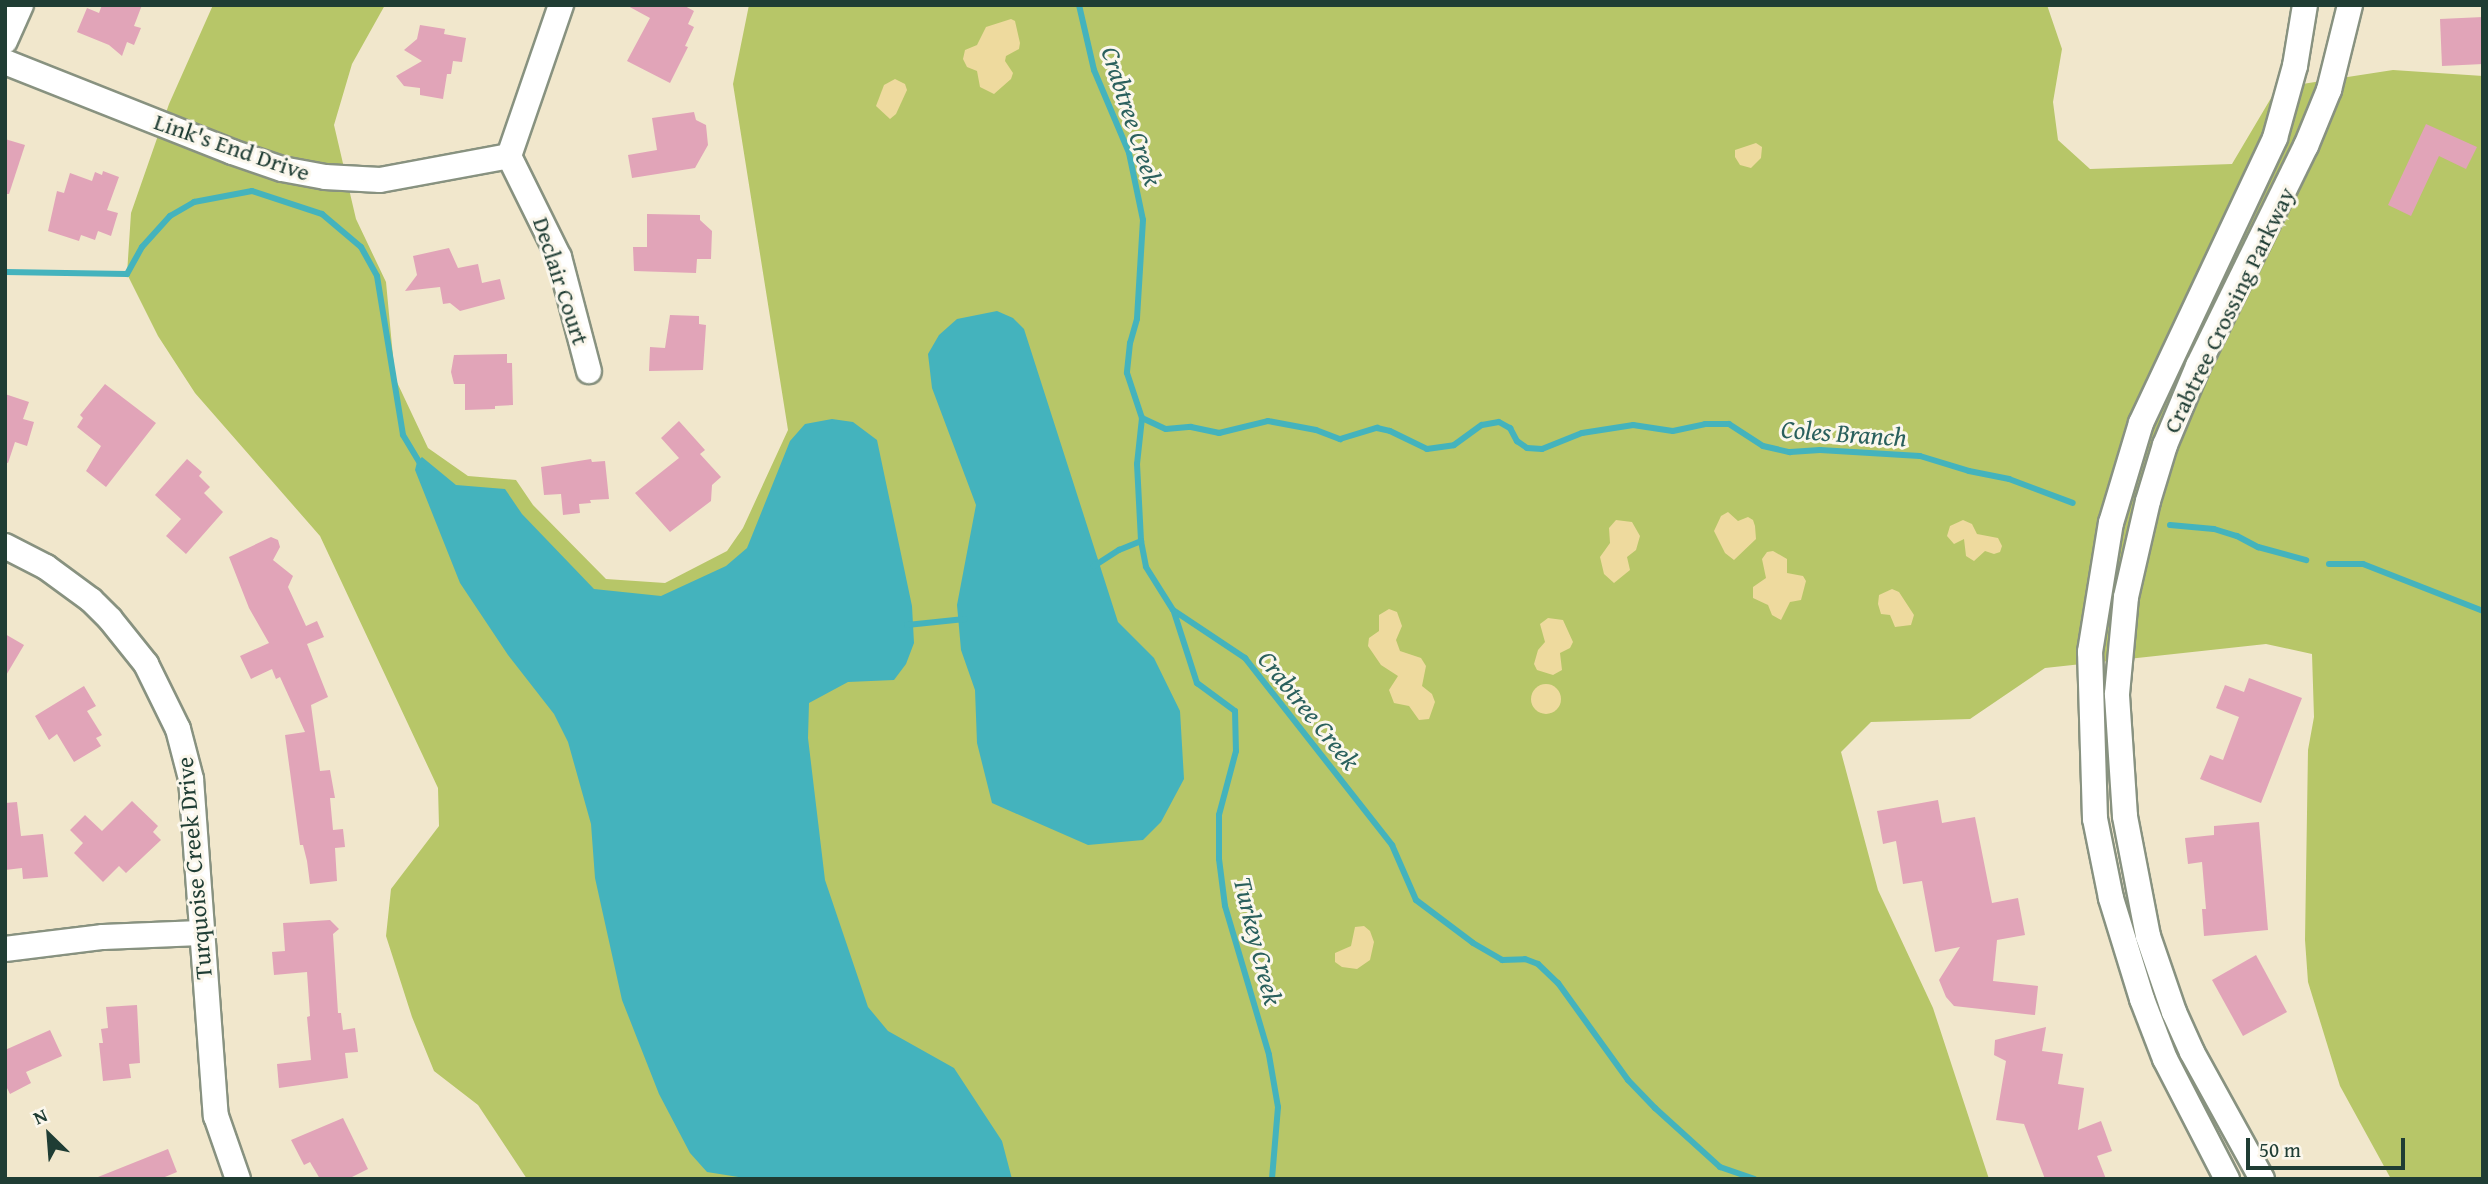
<!DOCTYPE html>
<html>
<head>
<meta charset="utf-8">
<style>
	body { margin:0 }
	#map { position:relative; width:2488px; height:1184px; overflow:hidden; background:#f1e7cc; font-family:"Gentium Book Plus",serif }
	div>[style] { position:absolute }
	.green>* { inset:0; background:#b7c668 }
	.sand>* { inset:0; background:#eeda9e }
	.round { border-radius:50% }
	.water>* { inset:0; background:#44b3bd }
	.stream>* { height:6px; margin:-3px; padding:0 3px; transform-origin:3px; border-radius:3px; background:#44b3bd }
	.building>* { inset:0; background:#e1a4b8 }
	.roads { filter:drop-shadow(2px 0 #889280) drop-shadow(-2px 0 #889280) drop-shadow(0 2px #889280) drop-shadow(0 -2px #889280) }
	.minor>* { height:24px; margin:-12px; padding:0 12px; transform-origin:12px; border-radius:12px; background:#fff }
	span { translate:-50% -50%; white-space:nowrap; text-align:center; line-height:1.15; -webkit-text-stroke:6px #fbf7ec; paint-order:stroke }
	.street-label { font-size:24px; color:#1f3d34 }
	.water-label { font-size:26px; color:#2a605d; font-style:italic }
	.frame { position:absolute; inset:0; border:7px solid #1f3d34; pointer-events:none }
	.north { position:absolute; left:14px; top:1100px; width:70px; height:70px; -webkit-text-stroke:5px #fbf7ec; paint-order:stroke; rotate:335deg; font-size:19px; font-weight:700; line-height:28px; text-align:center; color:#1f3d34 }
	.north::after { content:''; display:block; margin:auto; width:24px; height:32px; background:#1f3d34; clip-path:polygon(50% 0,100% 100%,50% 72%,0 100%) }
	.scale { position:absolute; left:2246px; top:1138px; width:159px; height:32px; box-sizing:border-box; border:4px solid #1f3d34; border-top:0; padding-left:9px; font-size:21px; line-height:24px; white-space:nowrap; color:#1f3d34; -webkit-text-stroke:5px #fbf7ec; paint-order:stroke }
</style>
</head>
<body>
<div id="map">
	<div class="green">
		<div style="clip-path:polygon(213px 5px,385px 5px,352px 64px,334px 125px,356px 219px,386px 282px,395px 378px,428px 448px,468px 476px,516px 480px,533px 505px,606px 579px,665px 583px,727px 551px,743px 528px,788px 430px,733px 84px,749px 5px,2047px 5px,2062px 49px,2053px 102px,2058px 140px,2090px 169px,2232px 164px,2277px 88px,2393px 70px,2483px 76px,2483px 1179px,2391px 1179px,2340px 1086px,2308px 982px,2305px 940px,2308px 750px,2314px 717px,2312px 654px,2266px 644px,2045px 668px,1970px 719px,1871px 722px,1841px 752px,1878px 890px,1933px 1008px,1989px 1179px,527px 1179px,478px 1105px,434px 1071px,412px 1017px,386px 936px,391px 889px,439px 826px,438px 788px,320px 536px,195px 393px,158px 336px,127px 274px,131px 213px,169px 104px)"></div>
	</div>
	<div class="sand">
		<div style="clip-path:polygon(1011px 19px,1015px 21px,1020px 43px,1019px 49px,1006px 56px,1005px 61px,1013px 73px,1011px 79px,994px 94px,980px 87px,977px 71px,967px 67px,963px 59px,965px 50px,977px 45px,986px 27px)"></div>
		<div style="clip-path:polygon(895px 79px,905px 84px,907px 90px,896px 114px,890px 119px,876px 106px,884px 85px)"></div>
		<div style="clip-path:polygon(1756px 143px,1762px 147px,1761px 158px,1751px 168px,1740px 165px,1735px 157px,1735px 150px)"></div>
		<div style="clip-path:polygon(1728px 512px,1738px 521px,1748px 517px,1753px 520px,1755px 526px,1756px 539px,1734px 560px,1725px 553px,1714px 531px,1721px 516px)"></div>
		<div style="clip-path:polygon(1616px 520px,1632px 522px,1640px 536px,1636px 550px,1627px 557px,1630px 570px,1614px 583px,1604px 574px,1600px 557px,1610px 543px,1609px 528px)"></div>
		<div style="clip-path:polygon(1963px 520px,1972px 524px,1977px 534px,1998px 538px,2002px 546px,2000px 552px,1994px 554px,1985px 551px,1974px 561px,1966px 556px,1964px 539px,1954px 544px,1947px 536px,1950px 526px)"></div>
		<div style="clip-path:polygon(1773px 551px,1787px 559px,1787px 573px,1803px 576px,1806px 581px,1801px 600px,1790px 602px,1781px 620px,1772px 615px,1768px 605px,1753px 598px,1753px 587px,1766px 578px,1762px 559px,1767px 552px)"></div>
		<div style="clip-path:polygon(1892px 589px,1899px 592px,1914px 615px,1911px 625px,1895px 627px,1890px 615px,1881px 614px,1878px 604px,1879px 595px)"></div>
		<div style="clip-path:polygon(1389px 609px,1397px 612px,1402px 626px,1396px 640px,1400px 651px,1421px 658px,1426px 666px,1422px 686px,1432px 694px,1435px 702px,1429px 719px,1419px 720px,1409px 706px,1394px 703px,1389px 690px,1398px 676px,1381px 665px,1368px 646px,1369px 638px,1379px 631px,1379px 615px)"></div>
		<div style="clip-path:polygon(1548px 618px,1563px 620px,1573px 642px,1570px 648px,1560px 653px,1562px 670px,1553px 675px,1537px 670px,1534px 664px,1538px 650px,1545px 642px,1540px 624px)"></div>
		<div class="round" style="left:1531px;top:684px;width:30px;height:30px"></div>
		<div style="clip-path:polygon(1364px 926px,1370px 931px,1374px 942px,1370px 960px,1357px 969px,1342px 967px,1335px 962px,1335px 953px,1351px 946px,1355px 927px)"></div>
	</div>
	<div class="water">
		<div style="clip-path:polygon(997px 311px,1013px 318px,1024px 329px,1118px 622px,1154px 658px,1180px 711px,1184px 779px,1161px 822px,1143px 840px,1088px 845px,992px 803px,977px 743px,975px 690px,961px 650px,957px 605px,976px 505px,932px 388px,928px 354px,939px 335px,957px 319px)"></div>
		<div style="clip-path:polygon(832px 419px,853px 422px,877px 440px,912px 606px,914px 643px,906px 664px,894px 680px,848px 682px,809px 703px,808px 738px,825px 880px,868px 1007px,888px 1031px,954px 1068px,1002px 1141px,1012px 1179px,751px 1179px,707px 1172px,690px 1153px,659px 1094px,622px 1000px,595px 878px,591px 824px,568px 742px,554px 714px,508px 655px,460px 583px,415px 470px,417px 462px,422px 457px,456px 485px,505px 489px,522px 514px,594px 589px,661px 596px,726px 566px,747px 548px,790px 441px,805px 424px)"></div>
	</div>
	<div class="stream">
		<div style="left:1079px;top:5px;width:67px;rotate:77deg"></div>
		<div style="left:1094px;top:70px;width:90px;rotate:67.1deg"></div>
		<div style="left:1129px;top:153px;width:68px;rotate:78.2deg"></div>
		<div style="left:1143px;top:220px;width:99px;rotate:93.5deg"></div>
		<div style="left:1137px;top:319px;width:25px;rotate:106deg"></div>
		<div style="left:1130px;top:343px;width:30px;rotate:96deg"></div>
		<div style="left:1127px;top:373px;width:47px;rotate:71.6deg"></div>
		<div style="left:1142px;top:418px;width:46px;rotate:96.2deg"></div>
		<div style="left:1137px;top:464px;width:77px;rotate:87deg"></div>
		<div style="left:1141px;top:541px;width:26px;rotate:79deg"></div>
		<div style="left:1146px;top:567px;width:51px;rotate:57.9deg"></div>
		<div style="left:1173px;top:610px;width:87px;rotate:33.7deg"></div>
		<div style="left:1245px;top:658px;width:238px;rotate:51.8deg"></div>
		<div style="left:1392px;top:845px;width:60px;rotate:66.4deg"></div>
		<div style="left:1416px;top:900px;width:71px;rotate:37deg"></div>
		<div style="left:1473px;top:943px;width:34px;rotate:30deg"></div>
		<div style="left:1502px;top:960px;width:23px;rotate:-2deg"></div>
		<div style="left:1525px;top:959px;width:14px;rotate:21deg"></div>
		<div style="left:1538px;top:964px;width:28px;rotate:44deg"></div>
		<div style="left:1558px;top:983px;width:120px;rotate:54.2deg"></div>
		<div style="left:1628px;top:1080px;width:39px;rotate:46deg"></div>
		<div style="left:1655px;top:1108px;width:88px;rotate:42.2deg"></div>
		<div style="left:1720px;top:1167px;width:36px;rotate:19deg"></div>
		<div style="left:5px;top:272px;width:122px;rotate:0.9deg"></div>
		<div style="left:127px;top:274px;width:31px;rotate:-61deg"></div>
		<div style="left:142px;top:247px;width:42px;rotate:-47.9deg"></div>
		<div style="left:170px;top:216px;width:28px;rotate:-30deg"></div>
		<div style="left:194px;top:202px;width:59px;rotate:-10.7deg"></div>
		<div style="left:252px;top:191px;width:74px;rotate:18.2deg"></div>
		<div style="left:322px;top:214px;width:51px;rotate:40.2deg"></div>
		<div style="left:361px;top:247px;width:33px;rotate:61deg"></div>
		<div style="left:377px;top:276px;width:161px;rotate:80.7deg"></div>
		<div style="left:403px;top:435px;width:37px;rotate:59deg"></div>
		<div style="left:1142px;top:418px;width:26px;rotate:25deg"></div>
		<div style="left:1166px;top:429px;width:25px;rotate:-5deg"></div>
		<div style="left:1191px;top:427px;width:29px;rotate:12deg"></div>
		<div style="left:1219px;top:433px;width:50px;rotate:-13.8deg"></div>
		<div style="left:1268px;top:421px;width:49px;rotate:10.6deg"></div>
		<div style="left:1316px;top:430px;width:26px;rotate:21deg"></div>
		<div style="left:1340px;top:439px;width:39px;rotate:-17deg"></div>
		<div style="left:1377px;top:428px;width:13px;rotate:13deg"></div>
		<div style="left:1390px;top:431px;width:41px;rotate:25.9deg"></div>
		<div style="left:1427px;top:449px;width:27px;rotate:-8deg"></div>
		<div style="left:1454px;top:445px;width:34px;rotate:-36deg"></div>
		<div style="left:1482px;top:425px;width:17px;rotate:-10deg"></div>
		<div style="left:1499px;top:422px;width:13px;rotate:29deg"></div>
		<div style="left:1510px;top:428px;width:15px;rotate:62deg"></div>
		<div style="left:1517px;top:441px;width:12px;rotate:35deg"></div>
		<div style="left:1527px;top:448px;width:15px;rotate:4deg"></div>
		<div style="left:1542px;top:449px;width:43px;rotate:-21.8deg"></div>
		<div style="left:1582px;top:433px;width:52px;rotate:-8.9deg"></div>
		<div style="left:1633px;top:425px;width:40px;rotate:8.5deg"></div>
		<div style="left:1673px;top:431px;width:33px;rotate:-12deg"></div>
		<div style="left:1705px;top:424px;width:24px"></div>
		<div style="left:1729px;top:424px;width:40px;rotate:32.9deg"></div>
		<div style="left:1763px;top:446px;width:28px;rotate:13deg"></div>
		<div style="left:1790px;top:452px;width:30px;rotate:-4deg"></div>
		<div style="left:1820px;top:450px;width:100px;rotate:3.4deg"></div>
		<div style="left:1920px;top:456px;width:51px;rotate:17deg"></div>
		<div style="left:1969px;top:471px;width:41px;rotate:11.3deg"></div>
		<div style="left:2009px;top:479px;width:68px;rotate:20.6deg"></div>
		<div style="left:2170px;top:525px;width:44px;rotate:5.2deg"></div>
		<div style="left:2214px;top:529px;width:24px;rotate:17deg"></div>
		<div style="left:2237px;top:536px;width:24px;rotate:28deg"></div>
		<div style="left:2258px;top:547px;width:50px;rotate:15.2deg"></div>
		<div style="left:2329px;top:564px;width:34px"></div>
		<div style="left:2363px;top:564px;width:129px;rotate:21.4deg"></div>
		<div style="left:1094px;top:566px;width:30px;rotate:-33deg"></div>
		<div style="left:1119px;top:550px;width:24px;rotate:-22deg"></div>
		<div style="left:1174px;top:612px;width:75px;rotate:72.1deg"></div>
		<div style="left:1197px;top:683px;width:47px;rotate:36.4deg"></div>
		<div style="left:1235px;top:711px;width:40px;rotate:88.6deg"></div>
		<div style="left:1236px;top:751px;width:66px;rotate:104.9deg"></div>
		<div style="left:1219px;top:815px;width:44px;rotate:90deg"></div>
		<div style="left:1219px;top:859px;width:47px;rotate:82.7deg"></div>
		<div style="left:1225px;top:906px;width:155px;rotate:73.5deg"></div>
		<div style="left:1269px;top:1055px;width:53px;rotate:80.2deg"></div>
		<div style="left:1278px;top:1107px;width:72px;rotate:94.8deg"></div>
		<div style="left:907px;top:625px;width:58px;rotate:-5.9deg"></div>
	</div>
	<div class="building">
		<div style="clip-path:polygon(102px 5px,142px 5px,134px 26px,141px 28px,134px 45px,127px 42px,122px 56px,109px 45px,77px 32px,87px 8px,99px 13px)"></div>
		<div style="clip-path:polygon(626px 5px,683px 5px,694px 11px,688px 24px,694px 27px,685px 46px,688px 47px,670px 83px,627px 61px,650px 18px)"></div>
		<div style="clip-path:polygon(2483px 17px,2483px 64px,2442px 66px,2440px 19px)"></div>
		<div style="clip-path:polygon(420px 25px,445px 29px,444px 34px,466px 38px,462px 62px,453px 61px,451px 74px,447px 74px,443px 99px,420px 95px,420px 88px,404px 86px,396px 76px,422px 61px,404px 50px,417px 39px)"></div>
		<div style="clip-path:polygon(694px 112px,696px 120px,706px 125px,708px 145px,695px 168px,632px 178px,628px 155px,657px 150px,652px 118px)"></div>
		<div style="clip-path:polygon(2426px 124px,2477px 147px,2466px 169px,2439px 156px,2411px 216px,2388px 205px)"></div>
		<div style="clip-path:polygon(5px 139px,25px 145px,9px 194px,5px 194px)"></div>
		<div style="clip-path:polygon(103px 171px,119px 177px,107px 210px,118px 213px,111px 236px,98px 231px,95px 240px,81px 235px,79px 241px,48px 231px,57px 191px,64px 193px,70px 173px,92px 181px,95px 172px,102px 175px)"></div>
		<div style="clip-path:polygon(647px 214px,700px 215px,700px 220px,712px 231px,711px 259px,697px 259px,696px 273px,634px 271px,633px 247px,647px 247px)"></div>
		<div style="clip-path:polygon(449px 248px,458px 268px,478px 264px,482px 283px,500px 279px,505px 299px,460px 311px,450px 303px,443px 304px,440px 287px,405px 291px,417px 275px,413px 256px)"></div>
		<div style="clip-path:polygon(670px 315px,699px 316px,699px 324px,706px 325px,703px 370px,649px 371px,650px 347px,665px 348px)"></div>
		<div style="clip-path:polygon(507px 354px,507px 363px,512px 363px,513px 405px,495px 406px,495px 409px,465px 410px,465px 384px,454px 384px,451px 372px,454px 355px)"></div>
		<div style="clip-path:polygon(105px 384px,156px 423px,106px 487px,86px 471px,101px 446px,77px 427px,83px 418px,80px 415px)"></div>
		<div style="clip-path:polygon(5px 394px,29px 402px,23px 419px,34px 422px,27px 446px,15px 442px,8px 463px,5px 462px)"></div>
		<div style="clip-path:polygon(679px 421px,705px 450px,700px 454px,721px 477px,712px 485px,711px 501px,670px 532px,635px 493px,679px 458px,661px 438px)"></div>
		<div style="clip-path:polygon(187px 459px,202px 472px,199px 476px,210px 487px,204px 493px,223px 512px,186px 554px,166px 536px,181px 519px,155px 495px)"></div>
		<div style="clip-path:polygon(591px 459px,592px 462px,605px 461px,609px 499px,590px 500px,591px 503px,579px 504px,580px 513px,563px 515px,561px 494px,544px 495px,541px 467px)"></div>
		<div style="clip-path:polygon(271px 537px,278px 540px,280px 547px,273px 560px,293px 576px,288px 587px,306px 626px,317px 621px,324px 637px,307px 644px,328px 697px,311px 705px,320px 771px,330px 770px,335px 798px,330px 798px,333px 830px,343px 829px,345px 847px,335px 848px,337px 881px,310px 884px,307px 861px,303px 845px,300px 845px,285px 735px,305px 732px,280px 677px,276px 679px,272px 669px,251px 679px,240px 656px,269px 643px,249px 608px,229px 557px)"></div>
		<div style="clip-path:polygon(5px 634px,24px 645px,5px 677px)"></div>
		<div style="clip-path:polygon(2249px 678px,2302px 698px,2261px 803px,2200px 779px,2210px 755px,2223px 760px,2239px 717px,2216px 708px,2225px 685px,2244px 692px)"></div>
		<div style="clip-path:polygon(84px 686px,96px 706px,87px 711px,102px 735px,96px 738px,101px 746px,74px 762px,57px 734px,49px 740px,35px 716px)"></div>
		<div style="clip-path:polygon(1938px 800px,1942px 823px,1975px 817px,1992px 903px,2018px 898px,2025px 935px,1997px 940px,1993px 981px,2038px 986px,2035px 1015px,1954px 1006px,1946px 997px,1939px 980px,1960px 947px,1935px 952px,1922px 881px,1903px 884px,1896px 841px,1883px 844px,1877px 811px)"></div>
		<div style="clip-path:polygon(132px 801px,158px 826px,153px 832px,161px 840px,126px 873px,119px 866px,103px 882px,74px 853px,83px 843px,70px 830px,85px 815px,102px 831px)"></div>
		<div style="clip-path:polygon(17px 802px,21px 836px,43px 834px,48px 877px,23px 879px,22px 868px,5px 870px,5px 803px)"></div>
		<div style="clip-path:polygon(2259px 822px,2268px 930px,2204px 936px,2202px 909px,2206px 909px,2202px 862px,2188px 864px,2185px 838px,2214px 835px,2214px 826px)"></div>
		<div style="clip-path:polygon(330px 920px,339px 929px,333px 934px,338px 1013px,341px 1013px,343px 1030px,355px 1028px,358px 1052px,345px 1053px,348px 1078px,279px 1088px,277px 1064px,311px 1060px,307px 1017px,310px 1016px,307px 972px,274px 975px,272px 952px,285px 951px,283px 923px)"></div>
		<div style="clip-path:polygon(2256px 955px,2287px 1012px,2243px 1036px,2212px 980px)"></div>
		<div style="clip-path:polygon(137px 1005px,140px 1063px,129px 1064px,131px 1078px,103px 1081px,99px 1043px,103px 1043px,101px 1029px,108px 1028px,106px 1007px)"></div>
		<div style="clip-path:polygon(2046px 1027px,2042px 1051px,2063px 1054px,2058px 1084px,2084px 1088px,2078px 1130px,2101px 1121px,2112px 1151px,2097px 1156px,2106px 1179px,2045px 1179px,2024px 1124px,1996px 1120px,2006px 1061px,1994px 1055px,1995px 1040px)"></div>
		<div style="clip-path:polygon(50px 1030px,62px 1056px,26px 1072px,31px 1083px,10px 1094px,5px 1084px,5px 1050px)"></div>
		<div style="clip-path:polygon(343px 1118px,368px 1169px,348px 1179px,320px 1179px,310px 1162px,304px 1165px,291px 1140px)"></div>
		<div style="clip-path:polygon(168px 1149px,177px 1172px,160px 1179px,93px 1179px)"></div>
	</div>
	<div class="roads">
		<div class="minor">
			<div style="left:5px;top:41px;width:39px;rotate:-66deg"></div>
			<div style="left:5px;top:62px;width:244px;rotate:21.6deg"></div>
			<div style="left:232px;top:152px;width:53px;rotate:18.8deg"></div>
			<div style="left:282px;top:169px;width:44px;rotate:10.5deg"></div>
			<div style="left:325px;top:177px;width:55px;rotate:3.1deg"></div>
			<div style="left:380px;top:180px;width:131px;rotate:-10.5deg"></div>
			<div style="left:509px;top:156px;width:113px;rotate:63.7deg"></div>
			<div style="left:559px;top:257px;width:118px;rotate:75.3deg"></div>
			<div style="left:509px;top:156px;width:160px;rotate:-71deg"></div>
			<div style="left:5px;top:546px;width:46px;rotate:27.1deg"></div>
			<div style="left:46px;top:567px;width:56px;rotate:36.3deg"></div>
			<div style="left:91px;top:600px;width:27px;rotate:45deg"></div>
			<div style="left:110px;top:619px;width:58px;rotate:51.3deg"></div>
			<div style="left:146px;top:664px;width:72px;rotate:63.8deg"></div>
			<div style="left:178px;top:729px;width:52px;rotate:75.4deg"></div>
			<div style="left:191px;top:779px;width:338px;rotate:85.8deg"></div>
			<div style="left:216px;top:1116px;width:67px;rotate:70.8deg"></div>
			<div style="left:5px;top:949px;width:99px;rotate:-7deg"></div>
			<div style="left:103px;top:937px;width:97px;rotate:-2.4deg"></div>
			<div style="left:2227px;top:1179px;width:135px;rotate:-117.3deg"></div>
			<div style="left:2165px;top:1059px;width:64px;rotate:-111deg"></div>
			<div style="left:2142px;top:999px;width:106px;rotate:-107.1deg"></div>
			<div style="left:2111px;top:898px;width:81px;rotate:-101.4deg"></div>
			<div style="left:2095px;top:819px;width:167px;rotate:-91.7deg"></div>
			<div style="left:2090px;top:652px;width:131px;rotate:-80.8deg"></div>
			<div style="left:2111px;top:523px;width:104px;rotate:-73.3deg"></div>
			<div style="left:2141px;top:423px;width:315px;rotate:-64.8deg"></div>
			<div style="left:2275px;top:138px;width:75px;rotate:-74.5deg"></div>
			<div style="left:2295px;top:66px;width:62px;rotate:-80.7deg"></div>
			<div style="left:2262px;top:1179px;width:145px;rotate:-118.9deg"></div>
			<div style="left:2192px;top:1052px;width:44px;rotate:-114.2deg"></div>
			<div style="left:2174px;top:1012px;width:80px;rotate:-108.9deg"></div>
			<div style="left:2148px;top:936px;width:122px;rotate:-100.9deg"></div>
			<div style="left:2125px;top:816px;width:122px;rotate:-93.8deg"></div>
			<div style="left:2117px;top:694px;width:97px;rotate:-84.7deg"></div>
			<div style="left:2126px;top:597px;width:98px;rotate:-77.1deg"></div>
			<div style="left:2148px;top:501px;width:59px;rotate:-73.1deg"></div>
			<div style="left:2165px;top:445px;width:86px;rotate:-67.3deg"></div>
			<div style="left:2198px;top:366px;width:245px;rotate:-63.9deg"></div>
			<div style="left:2306px;top:146px;width:61px;rotate:-67.7deg"></div>
			<div style="left:2329px;top:90px;width:88px;rotate:-76.1deg"></div>
		</div>
	</div>
	<div class="street-label">
		<span style="left:232px;top:147px;rotate:19deg">Link's End Drive</span>
		<span style="left:561px;top:281px;rotate:72deg">Declair Court</span>
		<span style="left:2229px;top:310px;rotate:-64deg">Crabtree Crossing Parkway</span>
		<span style="left:194px;top:868px;rotate:-95deg">Turquoise Creek Drive</span>
	</div>
	<div class="water-label">
		<span style="left:1132px;top:116px;rotate:72deg">Crabtree Creek</span>
		<span style="left:1844px;top:433px;rotate:4deg">Coles Branch</span>
		<span style="left:1309px;top:710px;rotate:51deg">Crabtree Creek</span>
		<span style="left:1258px;top:941px;rotate:76deg">Turkey Creek</span>
	</div>
	<div class="frame"></div>
	<div class="north">N</div>
	<div class="scale">50 m</div>
</div>
</body>
</html>
